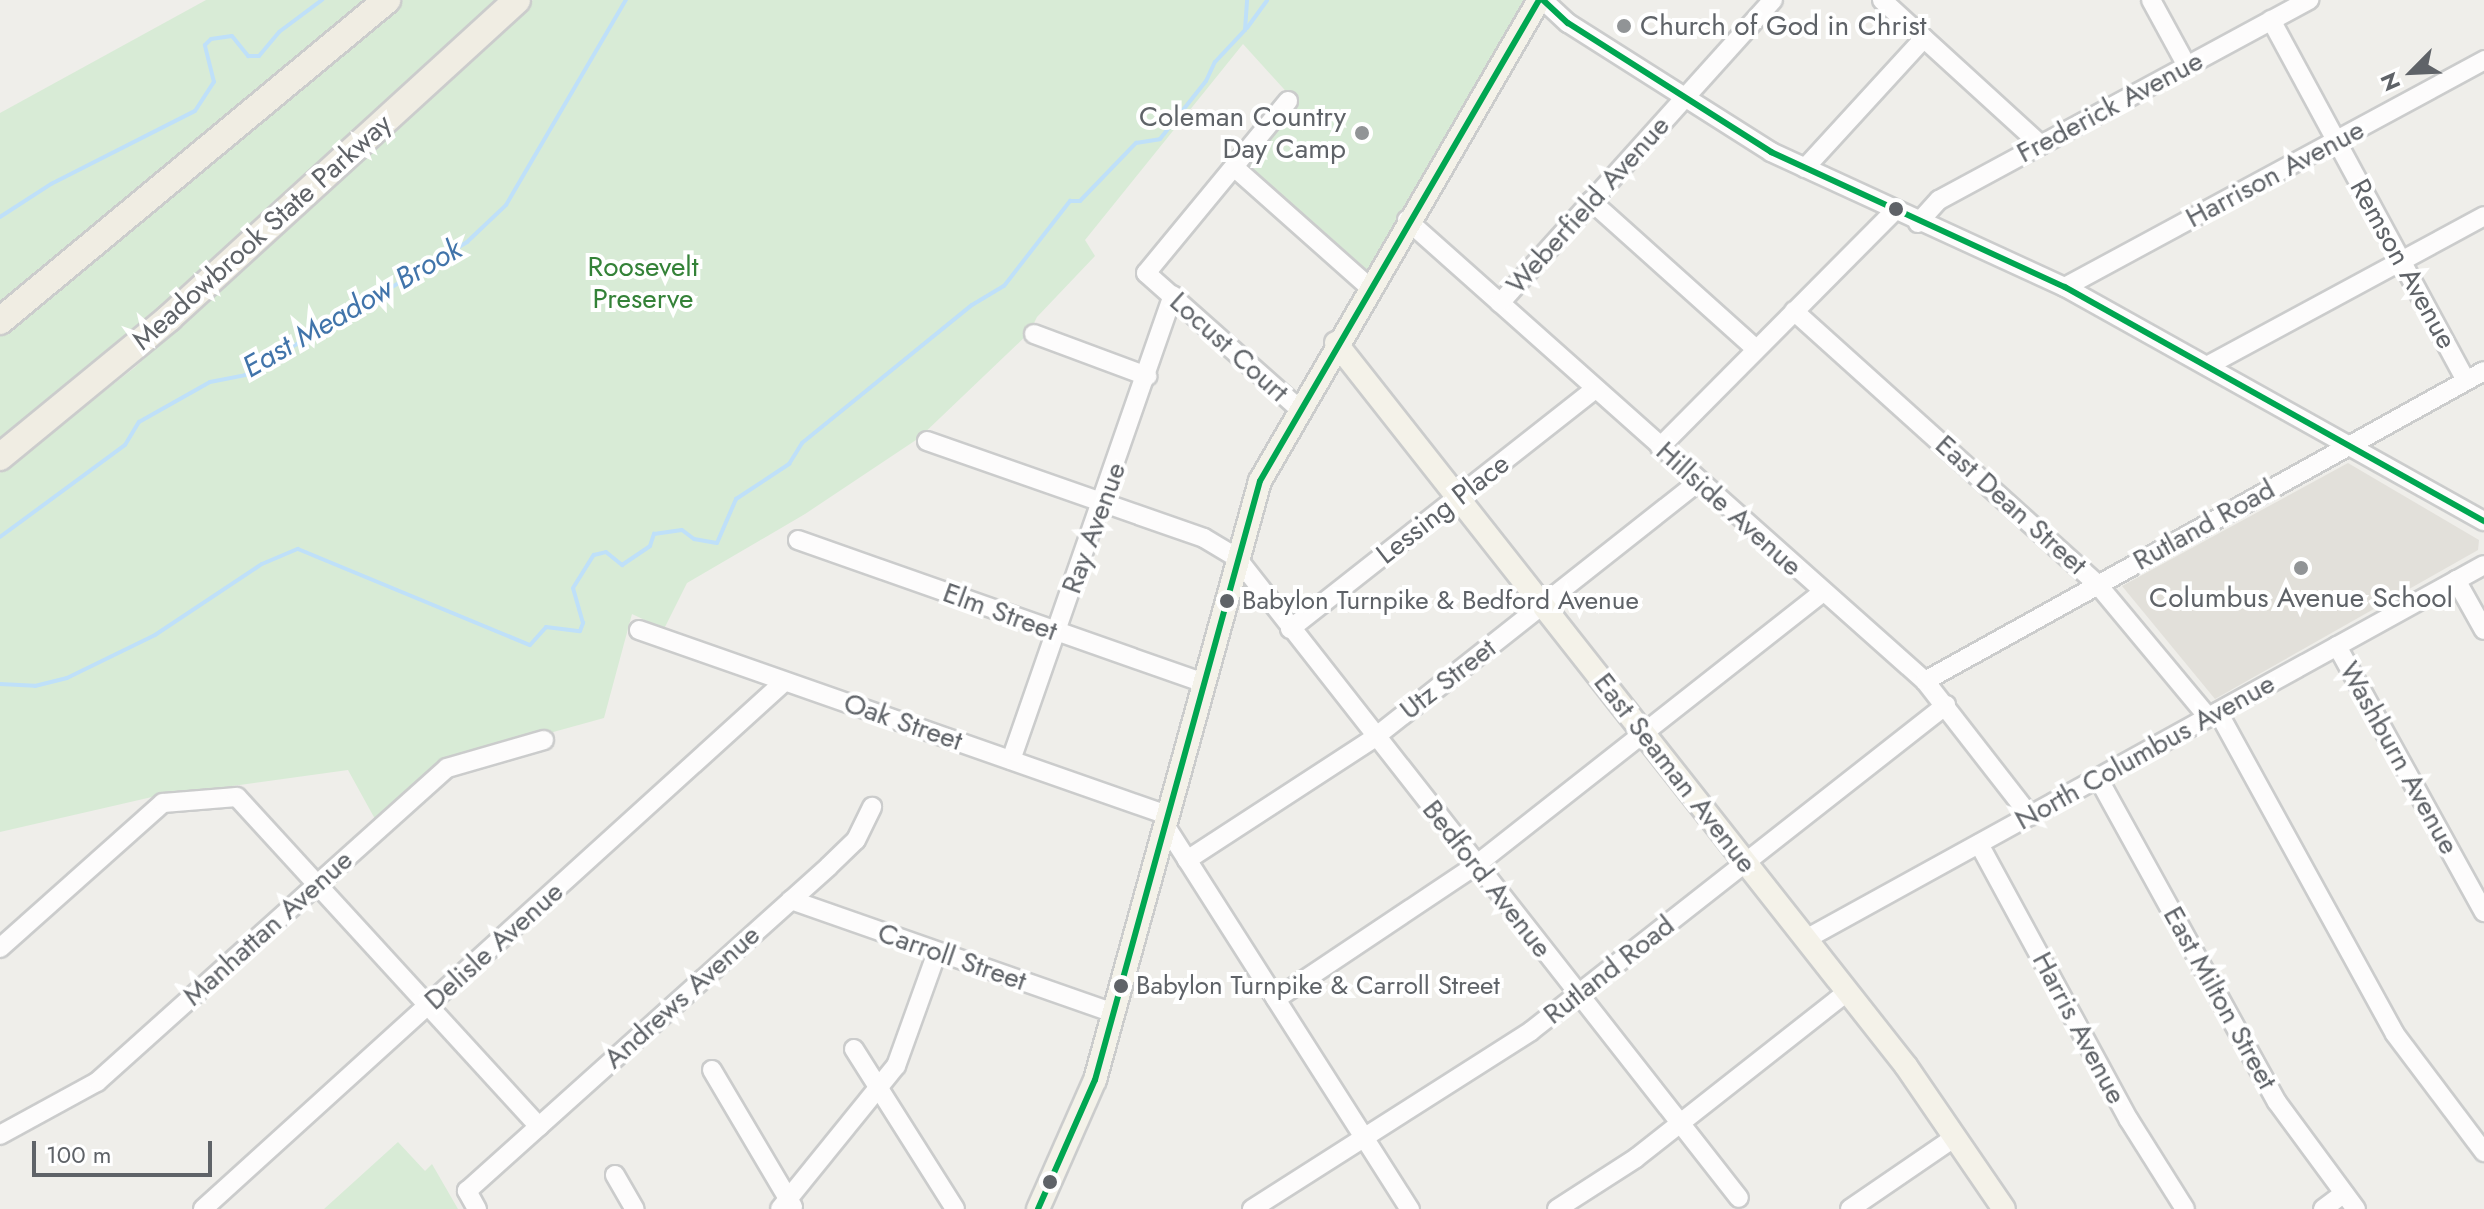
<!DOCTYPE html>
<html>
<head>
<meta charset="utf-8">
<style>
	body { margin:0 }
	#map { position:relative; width:2484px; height:1209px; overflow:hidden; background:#efeeea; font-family:Jost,sans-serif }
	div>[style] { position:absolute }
	.education>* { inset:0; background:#e2e0da }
	.green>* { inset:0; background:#d8ebd6 }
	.stream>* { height:4px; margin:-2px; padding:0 2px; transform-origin:2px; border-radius:2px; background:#bfe0f9 }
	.roads { filter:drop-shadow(2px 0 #cbcccc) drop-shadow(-2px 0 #cbcccc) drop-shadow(0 2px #cbcccc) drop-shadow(0 -2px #cbcccc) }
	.minor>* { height:18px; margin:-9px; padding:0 9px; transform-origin:9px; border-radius:9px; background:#fdfcfc }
	.major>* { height:22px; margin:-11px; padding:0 11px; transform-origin:11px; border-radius:11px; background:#f4f2e9 }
	.highway>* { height:26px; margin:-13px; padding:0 13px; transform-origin:13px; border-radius:13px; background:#f0ede3 }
	.bus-1>* { height:6px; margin:-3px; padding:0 3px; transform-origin:3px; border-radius:3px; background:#00a651 }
	.dots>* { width:22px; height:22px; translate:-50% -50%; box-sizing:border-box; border:4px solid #fff; border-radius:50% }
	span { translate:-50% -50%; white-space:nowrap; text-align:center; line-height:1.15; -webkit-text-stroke:8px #fff; paint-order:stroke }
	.bus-label { font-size:26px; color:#5f6368 }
	.left { translate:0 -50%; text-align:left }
	.poi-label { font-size:28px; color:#5f6368 }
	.right { translate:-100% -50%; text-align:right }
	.street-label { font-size:28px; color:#5f6368 }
	.park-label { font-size:28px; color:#348238 }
	.water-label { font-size:30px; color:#4174aa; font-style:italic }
	.north { position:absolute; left:2372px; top:32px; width:80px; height:80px; -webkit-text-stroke:6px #fff; paint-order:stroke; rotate:246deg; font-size:22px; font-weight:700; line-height:32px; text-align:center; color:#5f6368 }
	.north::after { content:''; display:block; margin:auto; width:28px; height:36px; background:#5f6368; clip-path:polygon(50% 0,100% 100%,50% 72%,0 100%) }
	.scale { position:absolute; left:32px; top:1141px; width:180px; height:36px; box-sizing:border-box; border:4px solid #5f6368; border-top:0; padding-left:10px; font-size:24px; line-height:28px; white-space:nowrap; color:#5f6368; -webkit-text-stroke:6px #fff; paint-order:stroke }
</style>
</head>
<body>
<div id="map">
	<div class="education">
		<div style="clip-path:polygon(2348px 463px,2479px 540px,2478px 550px,2215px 699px,2122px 586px)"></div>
	</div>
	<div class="green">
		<div style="clip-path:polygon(206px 0,369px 0,0 301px,0 113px)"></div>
		<div style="clip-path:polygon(403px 0,497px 0,235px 246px,0 442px,0 335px)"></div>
		<div style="clip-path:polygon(533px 0,1539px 0,1369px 284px,1238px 167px,1293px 99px,1243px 44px,1085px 240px,1095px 256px,1037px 317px,1029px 333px,919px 438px,805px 514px,687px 583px,664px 629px,632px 614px,604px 718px,441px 763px,375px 819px,348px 770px,152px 797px,0 832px,0 473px,134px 368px)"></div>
		<div style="clip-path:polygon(398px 1142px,425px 1171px,432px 1164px,458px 1209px,324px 1209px)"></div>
	</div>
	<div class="stream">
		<div style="left:1247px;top:28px;width:34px;rotate:-54deg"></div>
		<div style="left:0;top:217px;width:61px;rotate:-32.9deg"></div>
		<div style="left:51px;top:184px;width:161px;rotate:-26.9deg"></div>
		<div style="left:195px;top:111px;width:35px;rotate:-57deg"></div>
		<div style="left:214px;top:82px;width:38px;rotate:-104deg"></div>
		<div style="left:205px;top:45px;width:8px;rotate:-45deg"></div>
		<div style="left:211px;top:39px;width:21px;rotate:-8deg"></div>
		<div style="left:232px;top:36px;width:26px;rotate:51deg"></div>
		<div style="left:248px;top:56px;width:11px"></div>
		<div style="left:259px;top:56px;width:31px;rotate:-50deg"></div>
		<div style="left:279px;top:32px;width:54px;rotate:-36.7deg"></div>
		<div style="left:0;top:537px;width:155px;rotate:-36.4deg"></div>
		<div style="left:125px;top:445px;width:27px;rotate:-59deg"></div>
		<div style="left:139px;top:422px;width:81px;rotate:-29.4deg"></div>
		<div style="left:210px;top:382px;width:36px;rotate:-11deg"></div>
		<div style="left:245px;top:375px;width:259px;rotate:-30.9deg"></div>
		<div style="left:467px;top:242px;width:54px;rotate:-43.5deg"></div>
		<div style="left:506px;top:205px;width:238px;rotate:-59.7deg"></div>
		<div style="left:0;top:684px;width:35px;rotate:3deg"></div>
		<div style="left:35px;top:686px;width:33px;rotate:-14deg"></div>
		<div style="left:67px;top:678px;width:98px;rotate:-26deg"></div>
		<div style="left:155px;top:635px;width:128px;rotate:-33.6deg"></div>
		<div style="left:262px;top:564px;width:39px;rotate:-23deg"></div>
		<div style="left:298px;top:549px;width:251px;rotate:22.5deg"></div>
		<div style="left:530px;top:645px;width:24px;rotate:-48deg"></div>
		<div style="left:546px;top:627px;width:34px;rotate:7deg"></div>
		<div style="left:580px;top:631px;width:9px;rotate:-69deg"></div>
		<div style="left:583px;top:623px;width:36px;rotate:-106deg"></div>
		<div style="left:573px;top:588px;width:39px;rotate:-58deg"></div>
		<div style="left:594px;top:555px;width:12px;rotate:-14deg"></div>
		<div style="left:606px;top:552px;width:21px;rotate:39deg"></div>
		<div style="left:622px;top:565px;width:34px;rotate:-34deg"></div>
		<div style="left:650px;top:546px;width:13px;rotate:-72deg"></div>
		<div style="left:654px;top:534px;width:28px;rotate:-8deg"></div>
		<div style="left:682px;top:530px;width:15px;rotate:37deg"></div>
		<div style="left:694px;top:539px;width:23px;rotate:10deg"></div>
		<div style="left:717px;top:543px;width:48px;rotate:-66.6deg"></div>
		<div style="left:736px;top:499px;width:64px;rotate:-33.4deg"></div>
		<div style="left:789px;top:464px;width:25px;rotate:-58deg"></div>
		<div style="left:802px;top:443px;width:219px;rotate:-39.1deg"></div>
		<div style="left:972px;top:305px;width:37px;rotate:-31deg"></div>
		<div style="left:1004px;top:286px;width:108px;rotate:-52.2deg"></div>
		<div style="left:1070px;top:201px;width:10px"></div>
		<div style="left:1080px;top:201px;width:81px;rotate:-46deg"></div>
		<div style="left:1136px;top:143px;width:24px;rotate:-9deg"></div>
		<div style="left:1160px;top:139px;width:74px;rotate:-51.6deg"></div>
		<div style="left:1206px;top:81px;width:21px;rotate:-65deg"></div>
		<div style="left:1215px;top:62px;width:44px;rotate:-46.8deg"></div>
		<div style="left:1245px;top:30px;width:30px;rotate:-86deg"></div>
	</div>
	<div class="roads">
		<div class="minor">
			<div style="left:1543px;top:0;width:34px;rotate:43deg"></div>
			<div style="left:1568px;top:23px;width:241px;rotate:32.4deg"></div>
			<div style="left:1771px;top:152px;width:324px;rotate:24.7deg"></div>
			<div style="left:2065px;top:287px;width:480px;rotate:29.2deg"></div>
			<div style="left:1882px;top:0;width:215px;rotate:42.4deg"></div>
			<div style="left:2151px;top:0;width:75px;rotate:61.4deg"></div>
			<div style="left:2271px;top:20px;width:410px;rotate:61.6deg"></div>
			<div style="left:1288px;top:101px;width:223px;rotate:129.5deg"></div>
			<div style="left:1146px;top:273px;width:205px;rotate:41.6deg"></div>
			<div style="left:1234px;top:167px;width:181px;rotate:41.6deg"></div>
			<div style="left:1805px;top:168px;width:176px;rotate:-47.5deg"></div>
			<div style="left:1591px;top:201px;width:222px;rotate:41.9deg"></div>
			<div style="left:1407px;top:220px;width:693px;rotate:41.67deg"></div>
			<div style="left:1925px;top:681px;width:171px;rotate:52.1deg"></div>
			<div style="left:1918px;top:223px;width:31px;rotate:-48deg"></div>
			<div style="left:1939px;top:200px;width:421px;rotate:-28.4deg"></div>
			<div style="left:2065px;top:287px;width:477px;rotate:-28.4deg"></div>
			<div style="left:1500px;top:303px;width:408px;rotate:-48deg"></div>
			<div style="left:1794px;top:311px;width:409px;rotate:42deg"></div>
			<div style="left:2098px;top:585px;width:172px;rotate:50.2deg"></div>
			<div style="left:1034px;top:334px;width:121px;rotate:20.4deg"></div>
			<div style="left:2207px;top:366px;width:315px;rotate:-28.4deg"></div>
			<div style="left:927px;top:441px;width:293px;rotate:19.3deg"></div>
			<div style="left:1204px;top:538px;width:39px;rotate:31deg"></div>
			<div style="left:1237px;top:558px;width:813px;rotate:51.89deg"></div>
			<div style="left:1660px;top:447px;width:331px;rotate:-45.2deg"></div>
			<div style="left:798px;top:540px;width:430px;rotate:19.4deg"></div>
			<div style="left:2456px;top:580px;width:57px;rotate:60.8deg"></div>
			<div style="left:1290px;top:629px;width:388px;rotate:-38.2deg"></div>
			<div style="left:639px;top:630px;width:559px;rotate:19.31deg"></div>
			<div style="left:2337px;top:646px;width:304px;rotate:61.1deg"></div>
			<div style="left:1925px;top:681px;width:639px;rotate:-29.01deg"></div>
			<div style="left:2218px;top:712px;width:367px;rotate:61.2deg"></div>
			<div style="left:2395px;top:1034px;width:148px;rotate:53deg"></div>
			<div style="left:1011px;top:760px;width:492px;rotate:-70.8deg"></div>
			<div style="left:2098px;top:778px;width:370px;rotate:61.1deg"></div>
			<div style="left:2277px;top:1102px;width:133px;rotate:53.6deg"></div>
			<div style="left:1165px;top:825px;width:456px;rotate:57.5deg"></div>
			<div style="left:1979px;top:844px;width:314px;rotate:61.5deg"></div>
			<div style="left:2129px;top:1120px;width:105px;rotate:57.8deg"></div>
			<div style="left:1187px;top:860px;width:223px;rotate:-33.1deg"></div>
			<div style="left:1374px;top:738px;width:413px;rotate:-38.3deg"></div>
			<div style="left:791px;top:900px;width:342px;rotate:19.3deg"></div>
			<div style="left:1806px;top:939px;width:774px;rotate:-28.88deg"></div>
			<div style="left:0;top:948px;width:218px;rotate:-41.7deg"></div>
			<div style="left:163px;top:803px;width:74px;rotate:-4.6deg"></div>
			<div style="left:237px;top:797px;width:447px;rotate:47.5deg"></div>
			<div style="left:1276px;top:999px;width:241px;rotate:-33.8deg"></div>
			<div style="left:1476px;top:865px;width:440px;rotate:-38.2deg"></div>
			<div style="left:854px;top:1049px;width:189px;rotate:57.7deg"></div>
			<div style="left:712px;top:1070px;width:159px;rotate:59.4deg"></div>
			<div style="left:0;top:1135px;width:111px;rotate:-28.7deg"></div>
			<div style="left:97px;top:1082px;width:470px;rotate:-41.9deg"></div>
			<div style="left:447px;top:768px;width:101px;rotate:-16.1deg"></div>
			<div style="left:615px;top:1175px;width:39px;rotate:60deg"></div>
			<div style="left:203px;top:1209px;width:784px;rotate:-42.21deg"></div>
			<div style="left:477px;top:1209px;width:21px;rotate:-119deg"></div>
			<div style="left:467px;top:1191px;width:486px;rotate:-41.9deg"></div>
			<div style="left:829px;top:866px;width:37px;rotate:-44deg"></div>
			<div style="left:856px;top:840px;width:37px;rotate:-64deg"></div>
			<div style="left:780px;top:1209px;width:184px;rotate:-51deg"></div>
			<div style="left:896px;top:1066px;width:121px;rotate:-70.2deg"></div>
			<div style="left:1252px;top:1209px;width:331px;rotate:-32.5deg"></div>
			<div style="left:1531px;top:1031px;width:528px;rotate:-38.15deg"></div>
			<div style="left:1557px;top:1209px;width:94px;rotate:-32.8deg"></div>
			<div style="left:1636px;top:1158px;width:268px;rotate:-38.2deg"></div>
			<div style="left:1850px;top:1209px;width:127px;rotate:-34.4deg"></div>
			<div style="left:2323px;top:1209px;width:26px;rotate:-37deg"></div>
		</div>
		<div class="major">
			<div style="left:1336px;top:343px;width:921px;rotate:51.75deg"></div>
			<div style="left:1906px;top:1066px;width:173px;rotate:55.6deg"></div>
			<div style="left:1038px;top:1209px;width:141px;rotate:-66.2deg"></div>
			<div style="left:1095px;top:1080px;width:621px;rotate:-74.6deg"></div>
			<div style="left:1260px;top:481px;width:556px;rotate:-59.88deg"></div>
		</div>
		<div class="highway">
			<div style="left:0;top:321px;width:503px;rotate:-39.67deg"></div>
			<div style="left:0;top:457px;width:219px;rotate:-39.4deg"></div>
			<div style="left:169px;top:318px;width:471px;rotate:-42.4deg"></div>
		</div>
	</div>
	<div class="bus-1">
		<div style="left:1543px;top:0;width:34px;rotate:43deg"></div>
		<div style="left:1568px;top:23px;width:241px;rotate:32.4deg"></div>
		<div style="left:1771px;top:152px;width:324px;rotate:24.7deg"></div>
		<div style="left:2065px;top:287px;width:480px;rotate:29.2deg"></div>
		<div style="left:1038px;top:1209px;width:141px;rotate:-66.2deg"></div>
		<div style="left:1095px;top:1080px;width:621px;rotate:-74.6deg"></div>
		<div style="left:1260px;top:481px;width:556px;rotate:-59.88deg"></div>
	</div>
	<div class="dots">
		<div style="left:1624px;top:26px;background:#919496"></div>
		<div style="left:1362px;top:133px;background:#919496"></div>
		<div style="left:1896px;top:209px;background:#5f6368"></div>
		<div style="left:2301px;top:568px;background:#919496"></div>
		<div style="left:1227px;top:601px;background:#5f6368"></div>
		<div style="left:1121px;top:986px;background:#5f6368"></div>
		<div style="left:1050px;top:1182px;background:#5f6368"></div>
	</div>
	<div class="bus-label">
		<span class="left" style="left:1242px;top:601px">Babylon Turnpike &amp; Bedford Avenue</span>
		<span class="left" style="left:1136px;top:986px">Babylon Turnpike &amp; Carroll Street</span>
	</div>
	<div class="poi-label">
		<span class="left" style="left:1640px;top:26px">Church of God in Christ</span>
		<span class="right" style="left:1346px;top:133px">Coleman Country<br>Day Camp</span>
		<span style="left:2301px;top:598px">Columbus Avenue School</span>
	</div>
	<div class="street-label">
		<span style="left:2110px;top:107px;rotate:-28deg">Frederick Avenue</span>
		<span style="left:2275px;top:174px;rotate:-28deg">Harrison Avenue</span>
		<span style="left:1588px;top:205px;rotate:-48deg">Weberfield Avenue</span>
		<span style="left:262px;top:232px;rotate:-42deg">Meadowbrook State Parkway</span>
		<span style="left:2403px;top:264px;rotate:61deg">Remson Avenue</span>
		<span style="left:1229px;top:347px;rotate:42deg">Locust Court</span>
		<span style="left:2011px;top:505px;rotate:42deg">East Dean Street</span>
		<span style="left:1443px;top:509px;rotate:-38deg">Lessing Place</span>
		<span style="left:1729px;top:509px;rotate:42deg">Hillside Avenue</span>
		<span style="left:2204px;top:525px;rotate:-29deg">Rutland Road</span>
		<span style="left:1094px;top:528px;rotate:-70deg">Ray Avenue</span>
		<span style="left:1000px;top:612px;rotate:20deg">Elm Street</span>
		<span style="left:1448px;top:679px;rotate:-38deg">Utz Street</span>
		<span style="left:903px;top:722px;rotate:19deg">Oak Street</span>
		<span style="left:2145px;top:752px;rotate:-29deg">North Columbus Avenue</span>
		<span style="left:2399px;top:758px;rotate:61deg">Washburn Avenue</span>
		<span style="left:1675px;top:773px;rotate:52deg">East Seaman Avenue</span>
		<span style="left:1487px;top:879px;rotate:52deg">Bedford Avenue</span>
		<span style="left:268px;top:928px;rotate:-42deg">Manhattan Avenue</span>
		<span style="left:494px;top:946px;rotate:-42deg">Delisle Avenue</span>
		<span style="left:952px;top:957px;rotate:19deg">Carroll Street</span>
		<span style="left:1609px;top:970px;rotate:-38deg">Rutland Road</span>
		<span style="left:682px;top:997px;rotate:-42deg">Andrews Avenue</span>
		<span style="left:2220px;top:998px;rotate:61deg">East Milton Street</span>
		<span style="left:2079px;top:1028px;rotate:62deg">Harris Avenue</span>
	</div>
	<div class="park-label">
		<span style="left:643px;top:283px">Roosevelt<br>Preserve</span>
	</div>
	<div class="water-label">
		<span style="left:352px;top:308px;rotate:-30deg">East Meadow Brook</span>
	</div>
	<div class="north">N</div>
	<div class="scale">100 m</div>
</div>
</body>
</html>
